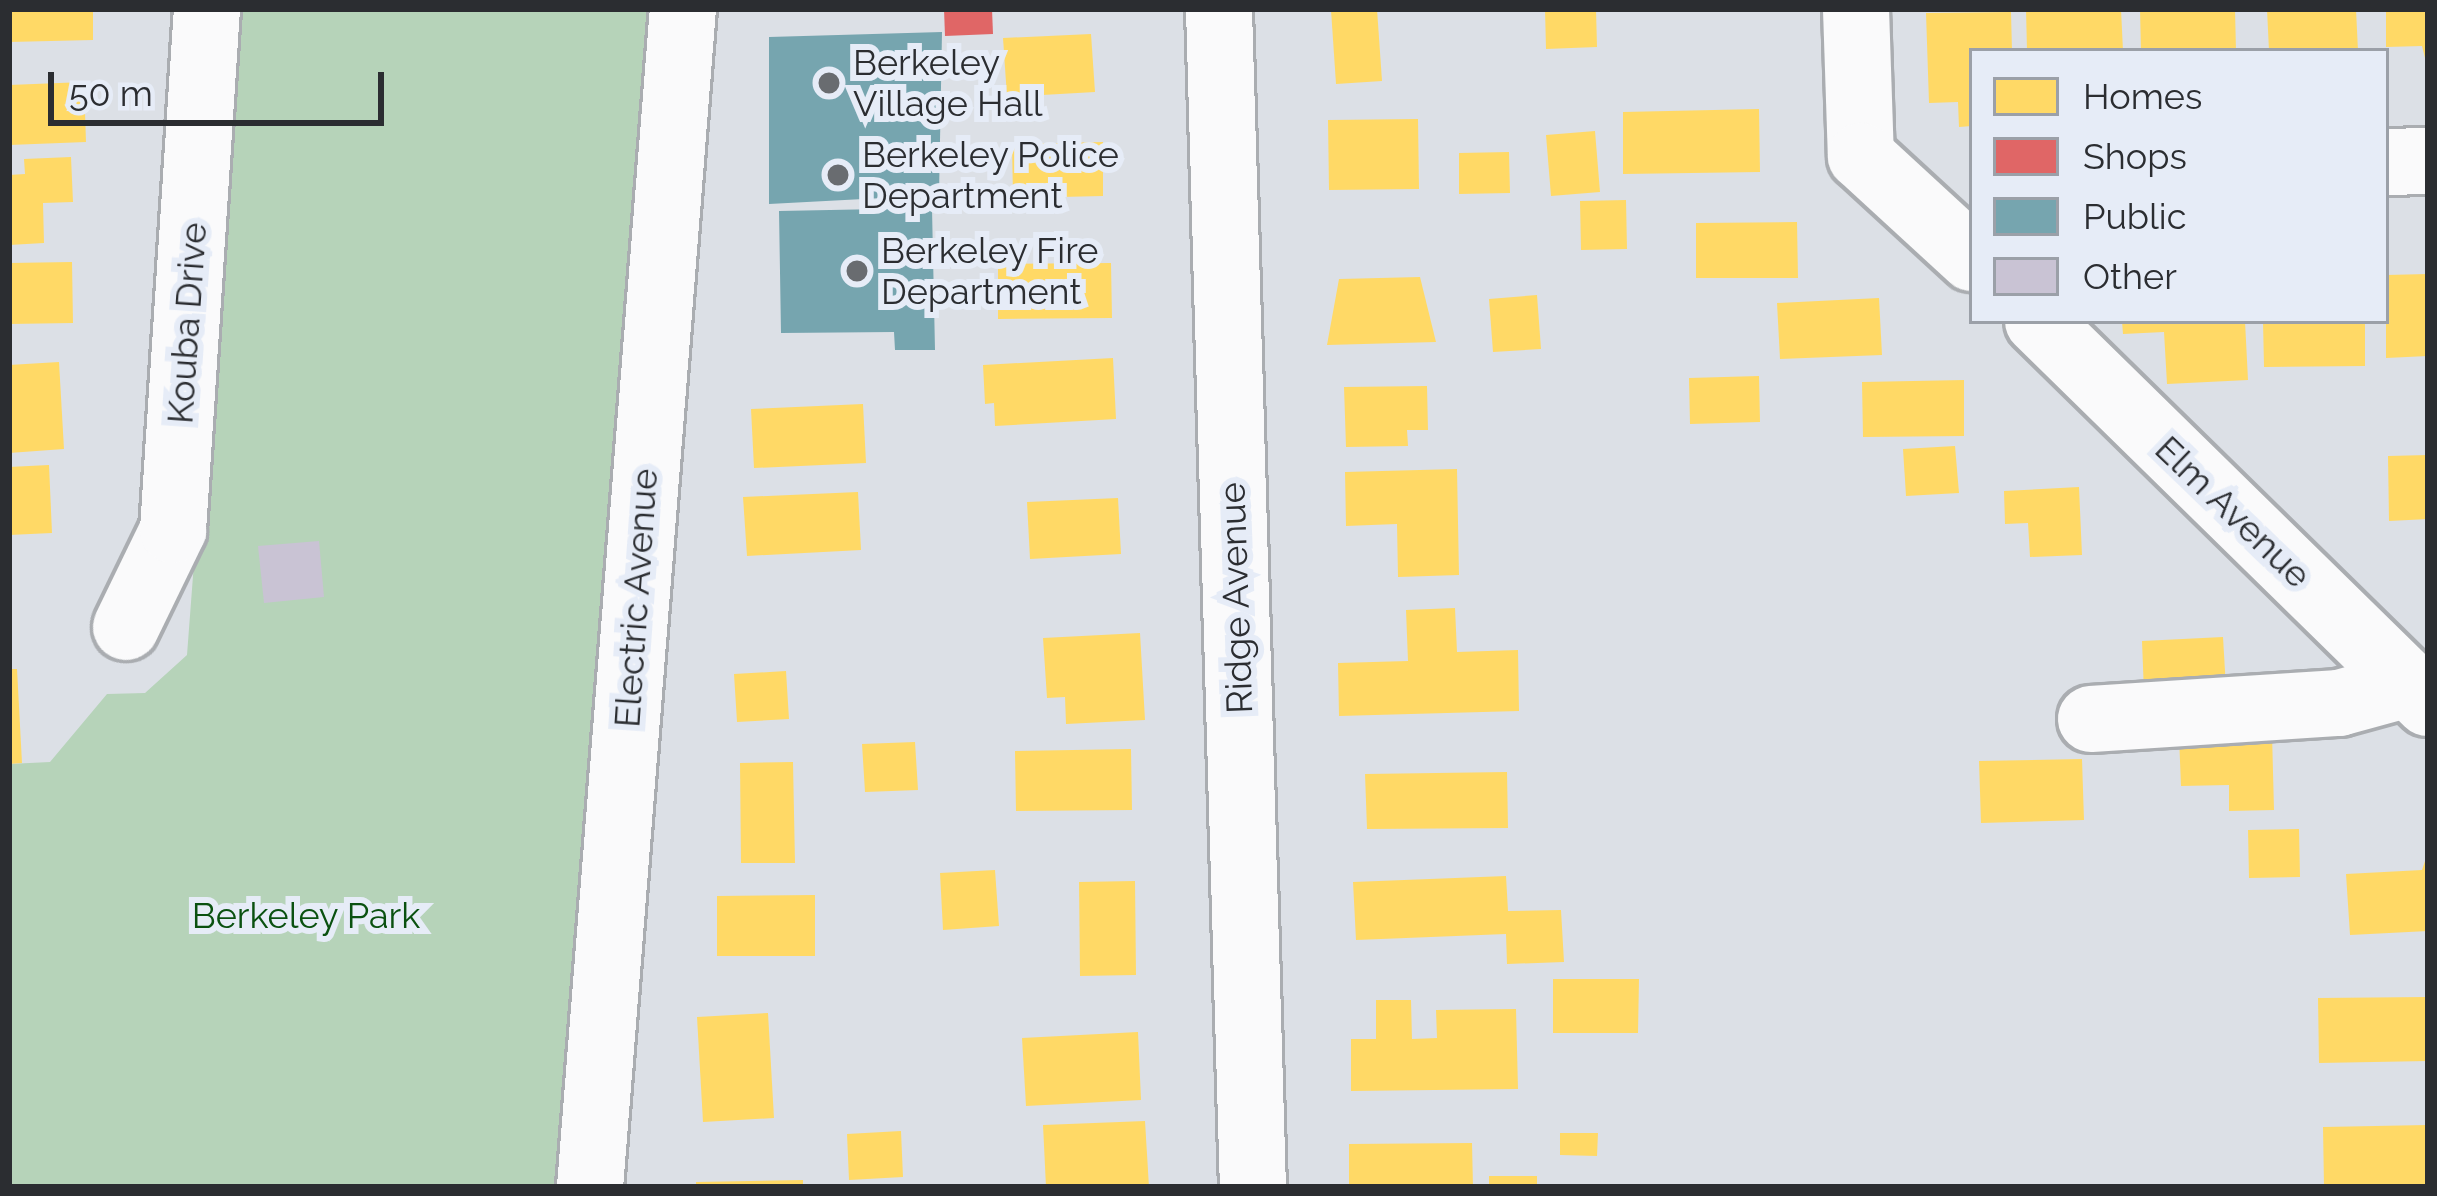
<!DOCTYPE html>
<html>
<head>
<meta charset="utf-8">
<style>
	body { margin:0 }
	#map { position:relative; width:2437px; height:1196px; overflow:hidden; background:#dce0e6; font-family:Raleway,sans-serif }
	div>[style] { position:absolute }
	.green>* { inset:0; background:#b6d3b9 }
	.homes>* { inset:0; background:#ffd966 }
	.shops>* { inset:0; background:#e06666 }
	.public>* { inset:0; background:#76a5af }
	.building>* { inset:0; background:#c9c3d4 }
	.roads { filter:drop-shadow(3px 0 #aaadb1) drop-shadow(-3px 0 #aaadb1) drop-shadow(0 3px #aaadb1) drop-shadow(0 -3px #aaadb1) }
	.minor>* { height:66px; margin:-33px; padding:0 33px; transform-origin:33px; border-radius:33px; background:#fafafb }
	.dots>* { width:33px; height:33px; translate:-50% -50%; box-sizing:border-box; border:6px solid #e6ecf7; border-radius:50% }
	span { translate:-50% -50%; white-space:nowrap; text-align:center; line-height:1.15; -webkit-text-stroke:12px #e6ecf7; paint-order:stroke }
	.poi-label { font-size:36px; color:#2b2d31 }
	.left { translate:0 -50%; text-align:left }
	.street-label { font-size:36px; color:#2b2d31 }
	.park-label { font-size:36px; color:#0a5110 }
	.frame { position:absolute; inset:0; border:12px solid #2b2d31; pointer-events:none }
	.legend { position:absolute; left:1969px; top:48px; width:420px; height:276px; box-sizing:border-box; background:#e6ecf7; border:3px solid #9ba0a8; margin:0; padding:15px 21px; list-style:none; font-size:36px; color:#2b2d31 }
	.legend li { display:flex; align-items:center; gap:24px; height:60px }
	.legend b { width:60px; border:3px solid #9ba0a8 }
	.scale { position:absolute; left:48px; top:72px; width:336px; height:54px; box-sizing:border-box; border:6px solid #2b2d31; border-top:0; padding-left:15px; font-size:36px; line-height:42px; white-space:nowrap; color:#2b2d31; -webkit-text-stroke:9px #e6ecf7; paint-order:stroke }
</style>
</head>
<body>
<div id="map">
	<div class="green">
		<div style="clip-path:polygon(236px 9px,648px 9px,558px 1187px,9px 1187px,9px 764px,50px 762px,107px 694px,145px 693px,187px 655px)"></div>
	</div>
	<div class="homes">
		<div style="clip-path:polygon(9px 9px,93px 9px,93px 40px,9px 42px)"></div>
		<div style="clip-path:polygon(1377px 9px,1382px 81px,1336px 84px,1331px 10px)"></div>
		<div style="clip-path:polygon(1545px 9px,1596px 9px,1597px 47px,1546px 49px)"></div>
		<div style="clip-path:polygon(2026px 9px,2121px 9px,2123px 51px,2027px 51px)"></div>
		<div style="clip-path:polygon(2140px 9px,2235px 9px,2236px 51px,2141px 51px)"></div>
		<div style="clip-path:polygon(2267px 9px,2356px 9px,2358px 51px,2269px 51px)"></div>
		<div style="clip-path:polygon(2386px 9px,2428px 9px,2428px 70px,2422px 46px,2386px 47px)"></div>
		<div style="clip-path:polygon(2011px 12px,2012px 51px,1972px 51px,1972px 126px,1959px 127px,1958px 102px,1929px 103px,1926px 13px)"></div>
		<div style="clip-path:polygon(1091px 34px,1095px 92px,1007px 97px,1003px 38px)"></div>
		<div style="clip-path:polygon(84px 82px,86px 142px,9px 145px,9px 85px)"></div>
		<div style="clip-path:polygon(1759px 109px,1760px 172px,1623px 174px,1623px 112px)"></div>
		<div style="clip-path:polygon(1418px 119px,1419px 189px,1329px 190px,1328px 120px)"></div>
		<div style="clip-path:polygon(1595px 131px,1600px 192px,1551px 196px,1546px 135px)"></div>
		<div style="clip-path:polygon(1103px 142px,1103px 196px,1013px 198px,1012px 144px)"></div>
		<div style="clip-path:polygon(1509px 152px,1510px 193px,1459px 194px,1459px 153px)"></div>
		<div style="clip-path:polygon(71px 157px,73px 202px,43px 203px,44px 243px,9px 245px,9px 175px,25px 174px,24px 159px)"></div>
		<div style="clip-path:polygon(1626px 200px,1627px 249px,1581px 250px,1580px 201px)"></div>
		<div style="clip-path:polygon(1797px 222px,1798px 278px,1696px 278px,1696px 223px)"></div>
		<div style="clip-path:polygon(72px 262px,73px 323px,9px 324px,9px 263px)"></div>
		<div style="clip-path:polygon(1111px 263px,1112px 318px,998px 319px,998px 264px)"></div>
		<div style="clip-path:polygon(2428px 274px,2428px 356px,2386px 358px,2386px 275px)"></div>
		<div style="clip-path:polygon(1420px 277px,1436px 342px,1327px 345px,1339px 279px)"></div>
		<div style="clip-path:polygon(1537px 295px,1541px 349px,1493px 352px,1489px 299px)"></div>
		<div style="clip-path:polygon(1879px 298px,1882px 355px,1780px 359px,1777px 303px)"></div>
		<div style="clip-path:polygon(2122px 321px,2245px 321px,2248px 380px,2167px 384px,2164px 332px,2123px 334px)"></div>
		<div style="clip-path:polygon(2263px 321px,2365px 321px,2365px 366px,2264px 367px)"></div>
		<div style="clip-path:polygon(1113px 358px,1116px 419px,995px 426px,994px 403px,985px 404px,983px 365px)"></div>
		<div style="clip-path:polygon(59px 362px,64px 449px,9px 453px,9px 365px)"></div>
		<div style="clip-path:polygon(1759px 376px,1760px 422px,1690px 424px,1689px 378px)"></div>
		<div style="clip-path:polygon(1964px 380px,1964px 436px,1863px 437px,1862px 382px)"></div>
		<div style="clip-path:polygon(1427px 386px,1428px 430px,1407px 430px,1408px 446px,1346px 447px,1344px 387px)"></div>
		<div style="clip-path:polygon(863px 404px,866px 463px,754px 468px,751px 409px)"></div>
		<div style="clip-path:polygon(1955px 446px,1959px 493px,1906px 496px,1903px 449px)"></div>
		<div style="clip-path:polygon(2428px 455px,2428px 519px,2389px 521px,2388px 456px)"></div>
		<div style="clip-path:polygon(49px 465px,52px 533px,9px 535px,9px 467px)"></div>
		<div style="clip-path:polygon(1457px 469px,1459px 575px,1398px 577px,1397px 524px,1346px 526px,1345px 472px)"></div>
		<div style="clip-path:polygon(2079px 487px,2082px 555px,2030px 557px,2028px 523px,2005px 524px,2004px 491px)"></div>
		<div style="clip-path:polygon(858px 492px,861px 550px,747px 556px,743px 497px)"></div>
		<div style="clip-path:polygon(1118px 498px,1121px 554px,1030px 559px,1027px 502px)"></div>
		<div style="clip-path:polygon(1455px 608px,1457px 652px,1518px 650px,1519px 711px,1339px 716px,1338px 663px,1408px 661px,1406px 610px)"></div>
		<div style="clip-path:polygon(1140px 633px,1145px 720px,1066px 724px,1065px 697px,1047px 698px,1043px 638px)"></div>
		<div style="clip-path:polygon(2223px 637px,2226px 688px,2144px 693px,2142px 641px)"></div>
		<div style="clip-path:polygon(9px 669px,17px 669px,22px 763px,9px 764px)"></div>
		<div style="clip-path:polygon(786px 671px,789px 719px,737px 722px,734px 674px)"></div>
		<div style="clip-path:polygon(2272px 733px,2274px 810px,2229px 811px,2229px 785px,2181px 786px,2179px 736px)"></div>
		<div style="clip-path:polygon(915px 742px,918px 790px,865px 792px,862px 744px)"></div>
		<div style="clip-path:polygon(1131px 749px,1132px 810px,1016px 811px,1015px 751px)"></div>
		<div style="clip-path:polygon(2082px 759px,2084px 820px,1981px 823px,1979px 761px)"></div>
		<div style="clip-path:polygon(793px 762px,795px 863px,741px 863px,740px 763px)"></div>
		<div style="clip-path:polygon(1507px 772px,1508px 828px,1367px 829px,1365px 774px)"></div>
		<div style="clip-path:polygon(2299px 829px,2300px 877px,2249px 878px,2248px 830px)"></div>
		<div style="clip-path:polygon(2428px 852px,2428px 931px,2350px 935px,2346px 874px,2422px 870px)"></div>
		<div style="clip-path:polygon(995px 870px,999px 926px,943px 930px,940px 873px)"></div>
		<div style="clip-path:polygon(1506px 876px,1508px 911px,1561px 910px,1564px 962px,1507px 964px,1506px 934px,1356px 940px,1353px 882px)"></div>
		<div style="clip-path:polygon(1135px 881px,1136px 975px,1080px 976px,1079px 882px)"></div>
		<div style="clip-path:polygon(815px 895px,815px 956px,717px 956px,717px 896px)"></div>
		<div style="clip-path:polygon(1553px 979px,1639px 979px,1638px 1033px,1553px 1033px)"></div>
		<div style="clip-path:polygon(2428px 997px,2428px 1061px,2319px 1063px,2318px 998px)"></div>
		<div style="clip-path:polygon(1376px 1000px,1411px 1000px,1412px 1039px,1437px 1038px,1436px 1010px,1516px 1009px,1518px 1089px,1351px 1091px,1351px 1039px,1376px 1039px)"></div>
		<div style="clip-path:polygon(768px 1013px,774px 1118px,703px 1122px,697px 1017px)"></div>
		<div style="clip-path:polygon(1138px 1032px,1141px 1100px,1026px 1106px,1022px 1038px)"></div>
		<div style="clip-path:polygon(1145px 1121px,1149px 1187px,1046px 1187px,1043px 1125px)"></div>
		<div style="clip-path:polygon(2427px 1125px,2428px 1185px,2324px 1187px,2323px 1127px)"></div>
		<div style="clip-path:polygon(901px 1131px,903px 1177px,849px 1180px,847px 1134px)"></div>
		<div style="clip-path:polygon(1560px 1133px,1598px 1133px,1597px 1156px,1560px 1155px)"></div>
		<div style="clip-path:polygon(1472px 1143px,1473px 1187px,1349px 1187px,1349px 1144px)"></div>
		<div style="clip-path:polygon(1489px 1176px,1537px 1176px,1537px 1187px,1489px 1187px)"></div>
		<div style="clip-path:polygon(803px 1180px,803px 1187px,696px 1187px,696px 1182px)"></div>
	</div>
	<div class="shops">
		<div style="clip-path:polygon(944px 9px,992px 9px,993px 34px,945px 36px)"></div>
	</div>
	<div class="public">
		<div style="clip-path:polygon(942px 32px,939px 195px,769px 204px,769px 37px)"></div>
		<div style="clip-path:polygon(932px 208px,935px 350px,895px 350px,894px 332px,781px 333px,779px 211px)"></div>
	</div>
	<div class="building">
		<div style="clip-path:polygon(319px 541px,324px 597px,264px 603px,258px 546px)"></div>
	</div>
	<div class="roads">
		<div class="minor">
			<div style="left:1219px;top:9px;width:1178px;rotate:88.35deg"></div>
			<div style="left:1856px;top:9px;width:147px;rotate:88.1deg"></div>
			<div style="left:1861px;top:156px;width:151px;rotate:42.6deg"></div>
			<div style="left:2386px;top:162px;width:42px;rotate:-1.4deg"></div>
			<div style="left:2038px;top:321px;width:546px;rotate:44.41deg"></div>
			<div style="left:126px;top:627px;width:108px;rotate:-64.1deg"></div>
			<div style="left:173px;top:530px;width:522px;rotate:-86.27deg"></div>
			<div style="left:2091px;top:719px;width:249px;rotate:-3.7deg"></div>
			<div style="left:2339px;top:703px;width:72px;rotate:-15.4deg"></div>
			<div style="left:590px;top:1187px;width:1182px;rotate:-85.49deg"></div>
		</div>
	</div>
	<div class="dots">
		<div style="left:829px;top:83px;background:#696c70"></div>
		<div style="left:838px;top:175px;background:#696c70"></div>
		<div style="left:857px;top:271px;background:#696c70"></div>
	</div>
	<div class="poi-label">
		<span class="left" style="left:853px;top:83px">Berkeley<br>Village Hall</span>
		<span class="left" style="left:862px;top:175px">Berkeley Police<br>Department</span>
		<span class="left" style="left:881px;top:271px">Berkeley Fire<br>Department</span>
	</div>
	<div class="street-label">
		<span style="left:187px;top:323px;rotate:-86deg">Kouba Drive</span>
		<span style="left:2233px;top:512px;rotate:44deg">Elm Avenue</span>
		<span style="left:636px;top:598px;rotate:-86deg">Electric Avenue</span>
		<span style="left:1236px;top:598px;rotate:-92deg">Ridge Avenue</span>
	</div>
	<div class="park-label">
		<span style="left:306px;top:916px">Berkeley Park</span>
	</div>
	<div class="frame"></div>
	<ul class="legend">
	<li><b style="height:33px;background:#ffd966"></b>Homes</li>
	<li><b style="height:33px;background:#e06666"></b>Shops</li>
	<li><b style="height:33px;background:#76a5af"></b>Public</li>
	<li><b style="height:33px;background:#c9c3d4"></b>Other</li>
	</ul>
	<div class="scale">50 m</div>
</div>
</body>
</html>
